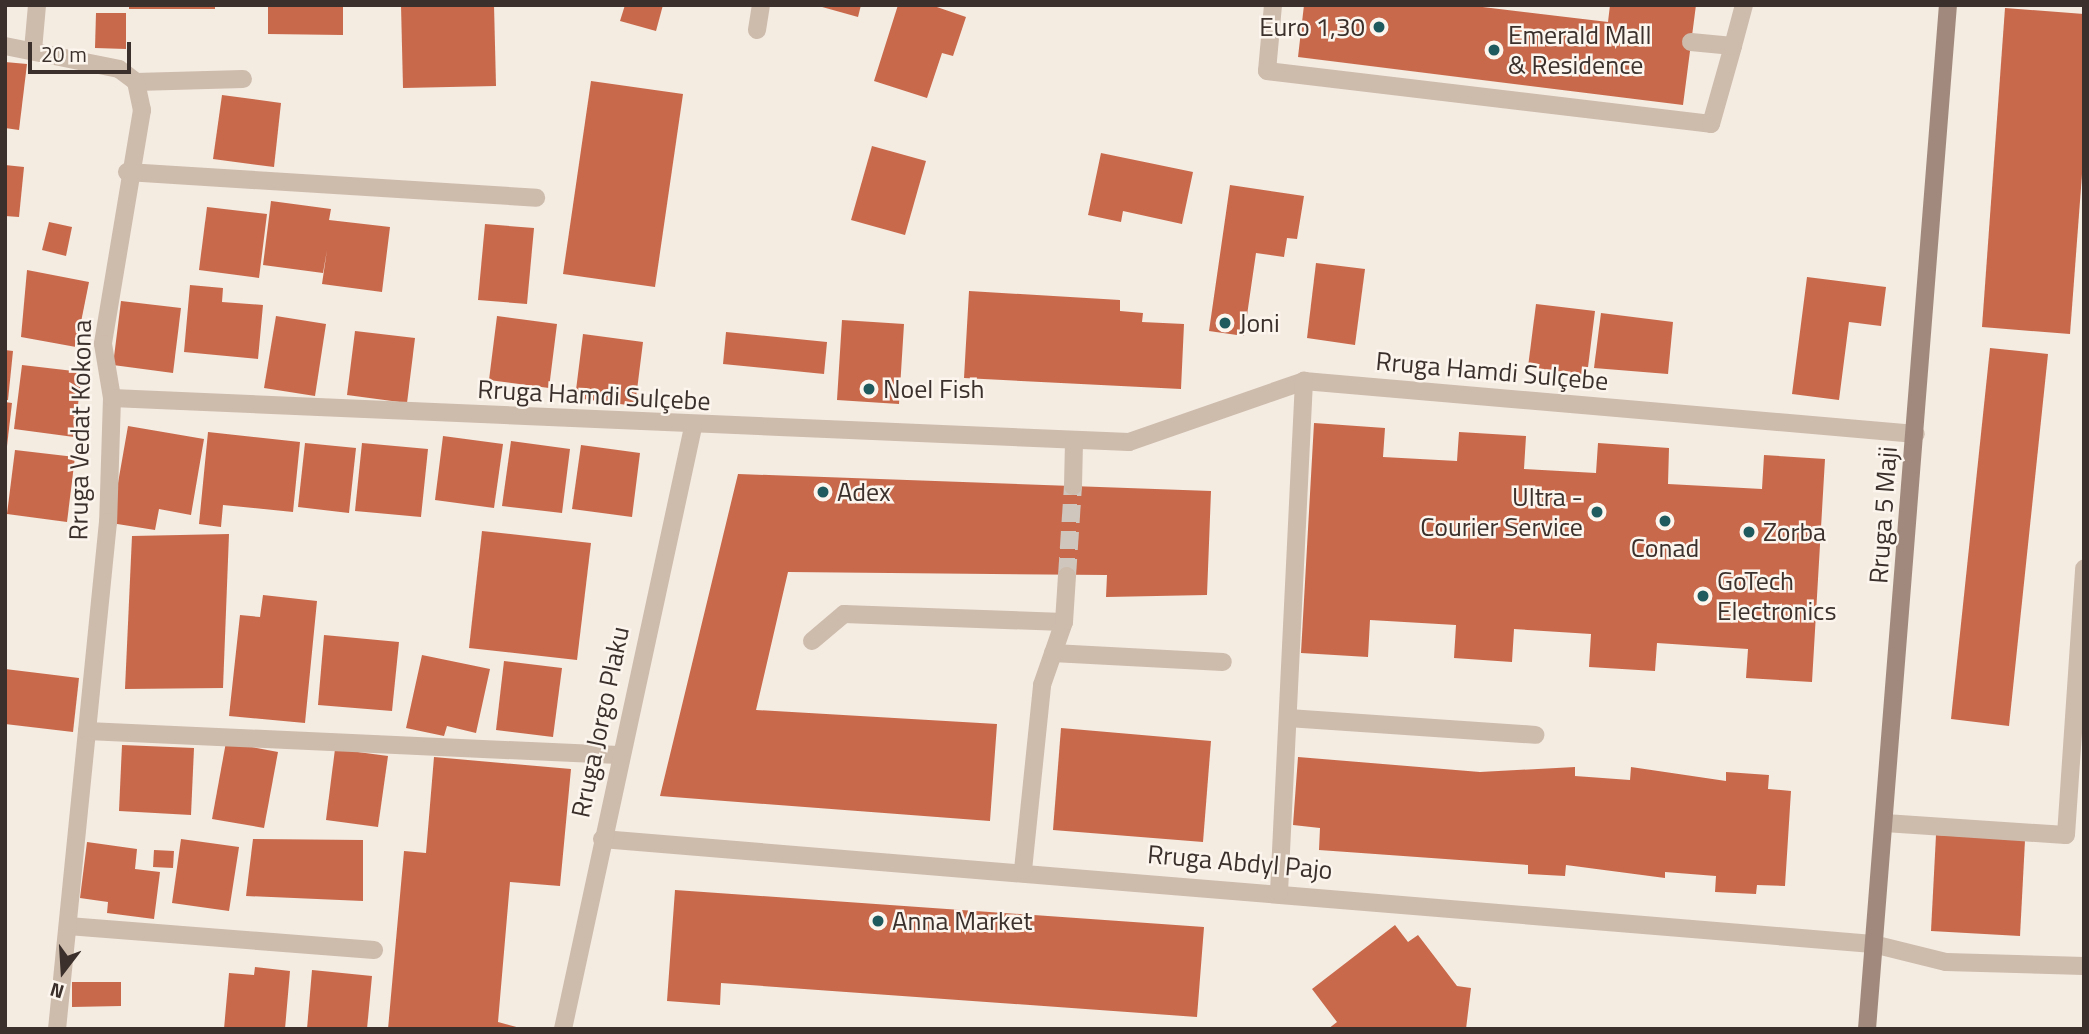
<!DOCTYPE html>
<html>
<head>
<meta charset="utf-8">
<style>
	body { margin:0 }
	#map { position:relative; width:2089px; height:1034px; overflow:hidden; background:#f4ebe1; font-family:"Titillium Web",sans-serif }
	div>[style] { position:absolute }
	.building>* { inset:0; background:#c8694b }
	.minor-tunnel>* { height:18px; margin-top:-9px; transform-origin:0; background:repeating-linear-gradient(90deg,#cfc6bd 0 18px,transparent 0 27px) }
	.service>* { height:18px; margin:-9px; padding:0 9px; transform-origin:9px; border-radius:9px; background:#cdbbac }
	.pedestrian>* { height:18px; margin:-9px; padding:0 9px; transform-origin:9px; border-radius:9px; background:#cdbbac }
	.minor>* { height:18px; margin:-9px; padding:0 9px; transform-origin:9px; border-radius:9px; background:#cdbbac }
	.secondary>* { height:18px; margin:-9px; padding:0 9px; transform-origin:9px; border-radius:9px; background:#a18a7d }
	.dots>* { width:19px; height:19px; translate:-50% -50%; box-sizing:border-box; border:4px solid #fbf5ee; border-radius:50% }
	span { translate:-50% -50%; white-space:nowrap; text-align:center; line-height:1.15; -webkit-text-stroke:5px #fbf5ee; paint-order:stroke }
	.poi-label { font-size:26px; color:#3b302b }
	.right { translate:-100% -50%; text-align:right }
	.left { translate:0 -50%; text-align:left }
	.street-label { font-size:26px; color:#3b302b }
	.frame { position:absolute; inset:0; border:7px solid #3b302b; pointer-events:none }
	.north { position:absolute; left:28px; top:936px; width:70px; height:70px; -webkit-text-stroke:5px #fbf5ee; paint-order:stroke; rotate:197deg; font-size:19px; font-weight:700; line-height:28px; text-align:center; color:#3b302b }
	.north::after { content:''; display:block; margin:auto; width:24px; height:32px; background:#3b302b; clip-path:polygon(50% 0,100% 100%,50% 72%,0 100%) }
	.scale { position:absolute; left:28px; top:42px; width:103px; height:32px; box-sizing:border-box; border:4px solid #3b302b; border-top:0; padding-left:9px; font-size:21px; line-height:24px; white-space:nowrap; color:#3b302b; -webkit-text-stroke:5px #fbf5ee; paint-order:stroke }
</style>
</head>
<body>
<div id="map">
	<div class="building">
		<div style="clip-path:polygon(129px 5px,215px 5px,215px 9px,129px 9px)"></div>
		<div style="clip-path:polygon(268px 5px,343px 5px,343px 35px,268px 34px)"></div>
		<div style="clip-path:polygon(401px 5px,494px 5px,496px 86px,403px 88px)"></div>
		<div style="clip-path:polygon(625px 5px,663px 5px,656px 31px,620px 21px)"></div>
		<div style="clip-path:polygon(815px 5px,861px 5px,858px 17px)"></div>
		<div style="clip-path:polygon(898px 5px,931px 5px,966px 17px,953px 56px,942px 53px,927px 98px,874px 81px)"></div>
		<div style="clip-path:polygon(1304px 5px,1466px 5px,1608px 22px,1610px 5px,1696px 5px,1683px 105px,1298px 57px)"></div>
		<div style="clip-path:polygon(2005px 8px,2084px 14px,2084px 148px,2070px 334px,1982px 327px)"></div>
		<div style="clip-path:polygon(96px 13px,126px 13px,126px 49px,95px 48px)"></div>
		<div style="clip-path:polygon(5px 62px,27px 64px,19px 130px,5px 128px)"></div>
		<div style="clip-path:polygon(591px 81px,683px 94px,655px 287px,563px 274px)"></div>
		<div style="clip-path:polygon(222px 95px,281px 103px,274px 167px,213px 159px)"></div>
		<div style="clip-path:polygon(872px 146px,926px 161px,905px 235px,851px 220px)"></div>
		<div style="clip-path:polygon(1101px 153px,1193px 172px,1182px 224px,1123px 211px,1121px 222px,1088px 215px)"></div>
		<div style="clip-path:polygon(5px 165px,24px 167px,19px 217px,5px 216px)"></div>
		<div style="clip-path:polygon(1230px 185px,1304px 196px,1297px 239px,1287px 238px,1284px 257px,1256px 253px,1244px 336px,1209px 331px)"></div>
		<div style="clip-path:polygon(271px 201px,331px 209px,329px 220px,390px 227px,382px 292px,322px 284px,327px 250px,323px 273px,263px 265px)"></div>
		<div style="clip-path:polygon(207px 207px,267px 214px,259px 278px,199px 270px)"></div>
		<div style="clip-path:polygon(49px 222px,72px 227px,66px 256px,42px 250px)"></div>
		<div style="clip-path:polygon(485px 224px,534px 228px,527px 304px,478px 300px)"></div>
		<div style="clip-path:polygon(1316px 263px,1365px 269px,1355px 345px,1307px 338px)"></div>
		<div style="clip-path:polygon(27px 270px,89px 282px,76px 347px,21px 337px)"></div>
		<div style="clip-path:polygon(1807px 277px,1886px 287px,1881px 326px,1849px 322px,1839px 400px,1792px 394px)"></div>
		<div style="clip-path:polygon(190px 285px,223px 288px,222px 302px,263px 305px,258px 359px,184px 352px)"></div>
		<div style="clip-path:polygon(969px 291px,1120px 300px,1120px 311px,1143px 313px,1142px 322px,1184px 324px,1181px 389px,964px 378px)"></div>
		<div style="clip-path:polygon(121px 301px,181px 308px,173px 373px,113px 365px)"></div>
		<div style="clip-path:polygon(1536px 304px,1595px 311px,1587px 375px,1528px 367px)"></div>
		<div style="clip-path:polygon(1601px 313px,1673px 322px,1668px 374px,1594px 368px)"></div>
		<div style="clip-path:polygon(276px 316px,326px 324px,315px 396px,264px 388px)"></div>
		<div style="clip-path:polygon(497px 316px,557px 324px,549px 388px,489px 380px)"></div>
		<div style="clip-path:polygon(842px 320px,904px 324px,899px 404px,837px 400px)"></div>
		<div style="clip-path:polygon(355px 331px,415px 338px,407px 403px,347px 395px)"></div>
		<div style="clip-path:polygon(726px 332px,827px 342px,824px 374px,723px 364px)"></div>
		<div style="clip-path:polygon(583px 334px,643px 342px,635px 406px,575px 398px)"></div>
		<div style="clip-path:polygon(1990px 348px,2048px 354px,2009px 726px,1951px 719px)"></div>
		<div style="clip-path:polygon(5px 350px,13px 351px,8px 400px,5px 400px)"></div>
		<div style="clip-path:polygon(22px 365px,82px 372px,74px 437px,14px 429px)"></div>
		<div style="clip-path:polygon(5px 402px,12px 403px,7px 446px,5px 446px)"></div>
		<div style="clip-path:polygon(1314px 423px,1385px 428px,1383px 457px,1457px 461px,1459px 432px,1526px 436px,1524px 469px,1596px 473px,1598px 443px,1669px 448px,1668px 484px,1762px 489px,1764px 455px,1825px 459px,1812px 682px,1746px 678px,1748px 649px,1657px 643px,1655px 671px,1589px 667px,1591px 634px,1514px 629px,1512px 662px,1454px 658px,1456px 625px,1370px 620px,1368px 657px,1301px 653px)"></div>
		<div style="clip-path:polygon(128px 426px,204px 439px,191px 515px,159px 509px,155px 530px,111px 523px)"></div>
		<div style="clip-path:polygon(208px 432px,300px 442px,293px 512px,223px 505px,221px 527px,199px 524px)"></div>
		<div style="clip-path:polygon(443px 436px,503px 444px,494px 508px,435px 500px)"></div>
		<div style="clip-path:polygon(511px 441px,570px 449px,562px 513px,502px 506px)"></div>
		<div style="clip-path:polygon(305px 443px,356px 448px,349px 513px,298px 507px)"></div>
		<div style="clip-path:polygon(362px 443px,428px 449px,421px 517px,355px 511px)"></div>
		<div style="clip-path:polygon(581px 445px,640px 453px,632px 517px,572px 509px)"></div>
		<div style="clip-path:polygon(15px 450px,75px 457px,67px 522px,7px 514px)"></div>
		<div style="clip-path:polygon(738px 474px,1211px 491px,1207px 595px,1106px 597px,1107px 575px,788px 572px,756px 710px,997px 724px,990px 821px,660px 796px)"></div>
		<div style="clip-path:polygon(482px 531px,591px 543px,577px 660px,469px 648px)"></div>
		<div style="clip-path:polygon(229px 534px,223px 688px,125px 689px,132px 536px)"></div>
		<div style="clip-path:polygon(263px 595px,317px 601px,305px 723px,229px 716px,240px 615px,260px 617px)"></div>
		<div style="clip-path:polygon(324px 635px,399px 642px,392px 711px,318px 705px)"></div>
		<div style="clip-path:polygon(422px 655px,490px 669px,476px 733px,447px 726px,444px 736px,406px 728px)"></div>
		<div style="clip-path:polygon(504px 661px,562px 668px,553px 737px,496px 730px)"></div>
		<div style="clip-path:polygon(5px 669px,79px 678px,73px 732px,5px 724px)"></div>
		<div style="clip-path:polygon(1061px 728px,1211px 741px,1203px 842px,1053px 830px)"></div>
		<div style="clip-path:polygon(226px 742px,278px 752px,264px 828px,212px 819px)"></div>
		<div style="clip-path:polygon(122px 745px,194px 748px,191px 815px,119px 811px)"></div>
		<div style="clip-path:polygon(335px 749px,388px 756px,378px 827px,326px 820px)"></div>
		<div style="clip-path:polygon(434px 757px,571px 769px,560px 886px,510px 882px,498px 1022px,524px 1029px,388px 1029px,404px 851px,426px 853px)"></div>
		<div style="clip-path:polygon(1298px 757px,1480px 772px,1575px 767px,1575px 776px,1630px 780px,1631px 767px,1726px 781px,1726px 772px,1769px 775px,1768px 789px,1791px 791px,1785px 886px,1757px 885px,1756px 894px,1715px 892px,1716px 876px,1665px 872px,1665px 878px,1566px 865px,1565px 876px,1528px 874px,1528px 865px,1319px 850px,1320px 828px,1293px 825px)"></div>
		<div style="clip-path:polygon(1936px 835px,2025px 840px,2020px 936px,1931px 931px)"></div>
		<div style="clip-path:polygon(181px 839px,239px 847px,229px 911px,172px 903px)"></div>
		<div style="clip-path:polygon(253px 839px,363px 840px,363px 901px,246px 896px)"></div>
		<div style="clip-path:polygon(87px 842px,137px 849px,135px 869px,160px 872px,154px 919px,107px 913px,108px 902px,80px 898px)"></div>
		<div style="clip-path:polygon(154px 850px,174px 851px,173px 868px,153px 867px)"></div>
		<div style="clip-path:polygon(675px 890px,1204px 927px,1197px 1017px,721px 983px,720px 1005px,667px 1001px)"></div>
		<div style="clip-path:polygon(1395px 925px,1408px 942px,1418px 935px,1457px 986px,1471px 988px,1466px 1029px,1328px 1029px,1337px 1022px,1312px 989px)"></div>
		<div style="clip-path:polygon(255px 967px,290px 971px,285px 1029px,224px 1029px,229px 973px,254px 975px)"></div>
		<div style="clip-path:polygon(312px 970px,372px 976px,367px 1029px,307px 1029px)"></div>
		<div style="clip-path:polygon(72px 982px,121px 982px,121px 1006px,72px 1007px)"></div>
	</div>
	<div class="minor-tunnel">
		<div style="left:1067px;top:576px;width:90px;rotate:-86.2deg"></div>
	</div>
	<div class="service">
		<div style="left:1273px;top:5px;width:66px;rotate:95.2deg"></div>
		<div style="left:1267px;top:71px;width:447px;rotate:6.8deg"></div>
		<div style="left:1711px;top:124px;width:81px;rotate:-74.2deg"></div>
		<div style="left:1691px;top:42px;width:42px;rotate:5.4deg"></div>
		<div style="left:1733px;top:46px;width:42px;rotate:-75deg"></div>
		<div style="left:33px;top:50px;width:45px;rotate:-84.9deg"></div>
		<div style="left:136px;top:82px;width:107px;rotate:-1.6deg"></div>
		<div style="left:127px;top:172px;width:410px;rotate:3.6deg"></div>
		<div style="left:812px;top:641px;width:42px;rotate:-40.2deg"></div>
		<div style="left:844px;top:614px;width:220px;rotate:2.1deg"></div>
		<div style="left:1053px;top:653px;width:170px;rotate:3deg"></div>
		<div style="left:1885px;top:823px;width:181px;rotate:3.8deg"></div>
		<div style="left:2066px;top:835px;width:267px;rotate:-86.1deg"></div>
		<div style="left:68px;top:926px;width:307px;rotate:4.5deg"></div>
		<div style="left:1873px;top:944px;width:75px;rotate:13.9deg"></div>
		<div style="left:1946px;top:962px;width:138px;rotate:1.7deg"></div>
	</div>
	<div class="pedestrian">
		<div style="left:1288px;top:718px;width:248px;rotate:3.9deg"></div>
	</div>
	<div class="minor">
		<div style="left:757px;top:30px;width:25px;rotate:-81deg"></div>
		<div style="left:5px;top:46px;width:116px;rotate:11.4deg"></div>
		<div style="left:119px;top:69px;width:21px;rotate:37deg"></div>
		<div style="left:136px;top:82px;width:29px;rotate:78deg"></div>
		<div style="left:142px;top:110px;width:237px;rotate:99.5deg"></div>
		<div style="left:103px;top:344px;width:55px;rotate:80.5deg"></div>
		<div style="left:112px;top:398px;width:124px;rotate:91.8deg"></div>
		<div style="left:108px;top:522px;width:510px;rotate:95.74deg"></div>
		<div style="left:112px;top:398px;width:1018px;rotate:2.48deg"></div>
		<div style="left:1129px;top:442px;width:185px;rotate:-19.2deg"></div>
		<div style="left:1304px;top:381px;width:614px;rotate:4.95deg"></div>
		<div style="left:1073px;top:486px;width:44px;rotate:-88.7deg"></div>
		<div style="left:87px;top:731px;width:532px;rotate:2.59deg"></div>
		<div style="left:602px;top:839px;width:1275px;rotate:4.72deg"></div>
		<div style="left:1023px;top:870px;width:186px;rotate:-84.1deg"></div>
		<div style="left:1042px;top:685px;width:67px;rotate:-70.8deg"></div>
		<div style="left:1064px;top:622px;width:46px;rotate:-86.3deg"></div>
		<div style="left:1279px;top:892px;width:512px;rotate:-87.2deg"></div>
		<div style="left:563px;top:1029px;width:616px;rotate:-77.81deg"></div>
	</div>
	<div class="secondary">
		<div style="left:1867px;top:1029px;width:1027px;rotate:-85.48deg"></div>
	</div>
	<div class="dots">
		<div style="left:1379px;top:27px;background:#1f5a5e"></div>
		<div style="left:1494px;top:50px;background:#1f5a5e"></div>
		<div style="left:1225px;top:323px;background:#1f5a5e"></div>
		<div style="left:869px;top:389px;background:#1f5a5e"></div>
		<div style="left:823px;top:492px;background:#1f5a5e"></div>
		<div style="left:1597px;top:512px;background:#1f5a5e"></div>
		<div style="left:1665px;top:521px;background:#1f5a5e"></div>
		<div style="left:1749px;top:532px;background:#1f5a5e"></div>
		<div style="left:1703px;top:596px;background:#1f5a5e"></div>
		<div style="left:878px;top:921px;background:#1f5a5e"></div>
	</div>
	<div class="poi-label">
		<span class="right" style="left:1365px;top:27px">Euro 1,30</span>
		<span class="left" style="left:1508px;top:50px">Emerald Mall<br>&amp; Residence</span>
		<span class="left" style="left:1239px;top:323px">Joni</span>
		<span class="left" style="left:883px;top:389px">Noel Fish</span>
		<span class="left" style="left:837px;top:492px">Adex</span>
		<span class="right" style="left:1583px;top:512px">Ultra -<br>Courier Service</span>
		<span class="left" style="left:1763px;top:532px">Zorba</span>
		<span style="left:1665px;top:548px">Conad</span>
		<span class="left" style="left:1717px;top:596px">GoTech<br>Electronics</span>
		<span class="left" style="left:892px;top:921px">Anna Market</span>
	</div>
	<div class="street-label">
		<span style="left:1492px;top:371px;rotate:5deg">Rruga Hamdi Sulçebe</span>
		<span style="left:594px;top:395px;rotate:3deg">Rruga Hamdi Sulçebe</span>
		<span style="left:80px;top:430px;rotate:-89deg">Rruga Vedat Kokona</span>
		<span style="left:1883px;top:515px;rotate:-86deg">Rruga 5 Maji</span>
		<span style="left:600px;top:722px;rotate:-78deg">Rruga Jorgo Plaku</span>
		<span style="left:1240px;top:862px;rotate:5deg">Rruga Abdyl Pajo</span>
	</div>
	<div class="frame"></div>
	<div class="north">N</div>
	<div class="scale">20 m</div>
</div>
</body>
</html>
